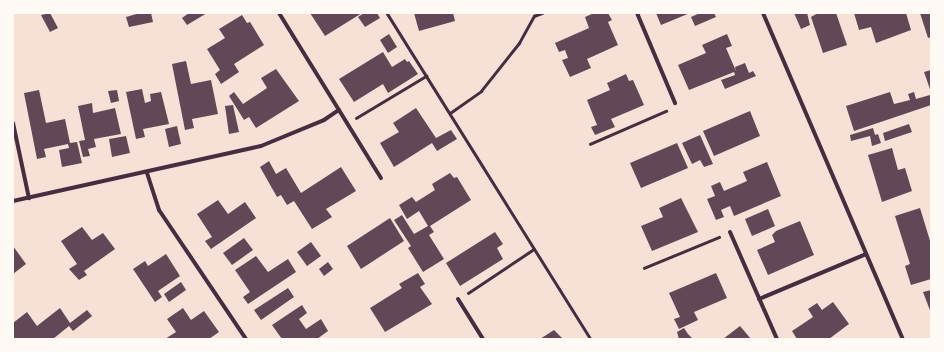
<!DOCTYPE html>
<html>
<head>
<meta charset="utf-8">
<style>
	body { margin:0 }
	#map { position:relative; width:944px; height:352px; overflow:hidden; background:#f7e1d7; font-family:Mulish,sans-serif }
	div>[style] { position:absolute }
	.building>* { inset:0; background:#644757 }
	.path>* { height:2.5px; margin:-1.25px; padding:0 1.25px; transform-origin:1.25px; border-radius:1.25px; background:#4a2c40 }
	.minor>* { height:4px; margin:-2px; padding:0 2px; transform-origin:2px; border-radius:2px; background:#4a2c40 }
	span { translate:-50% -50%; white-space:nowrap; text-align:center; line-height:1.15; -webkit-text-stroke:3px #fffaf5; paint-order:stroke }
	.frame { position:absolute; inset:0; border:14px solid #fffaf5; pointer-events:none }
</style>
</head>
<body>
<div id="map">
	<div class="building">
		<div style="clip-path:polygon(50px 13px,58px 28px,50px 32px,41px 15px)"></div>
		<div style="clip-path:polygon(140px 13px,151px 13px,153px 22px,129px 27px,126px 17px)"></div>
		<div style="clip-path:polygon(189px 13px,207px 13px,187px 25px,182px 18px)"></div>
		<div style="clip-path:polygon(310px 13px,362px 13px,325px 36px)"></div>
		<div style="clip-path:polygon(364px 13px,377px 13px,380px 18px,365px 27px,358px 17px)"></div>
		<div style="clip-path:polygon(414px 13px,453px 13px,455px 21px,419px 31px)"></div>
		<div style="clip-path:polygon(594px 13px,608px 13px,612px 20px,608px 22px,618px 45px,587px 59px,591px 68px,570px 77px,562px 60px,568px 58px,565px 50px,559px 52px,555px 43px,589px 28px,585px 17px)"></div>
		<div style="clip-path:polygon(656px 13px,690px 13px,661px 25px)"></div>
		<div style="clip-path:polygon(700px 13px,714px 13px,716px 17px,695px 26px,691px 17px)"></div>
		<div style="clip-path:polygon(794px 13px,807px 13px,810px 25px,801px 29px)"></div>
		<div style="clip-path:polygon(818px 13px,836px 13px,847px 45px,823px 53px,811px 17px)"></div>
		<div style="clip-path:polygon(854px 13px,906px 13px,911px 30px,876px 43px,871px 27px,859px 30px)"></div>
		<div style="clip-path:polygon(920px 13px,931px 13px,931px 37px,928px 38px)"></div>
		<div style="clip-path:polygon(242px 15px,247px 23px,250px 22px,264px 45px,234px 64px,239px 72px,221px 84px,215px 74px,220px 70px,207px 49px,225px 38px,219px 29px)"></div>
		<div style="clip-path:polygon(389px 34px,397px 47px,388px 53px,380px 40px)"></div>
		<div style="clip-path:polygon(727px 34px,732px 46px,726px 48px,736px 71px,735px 67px,745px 63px,749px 73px,753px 71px,756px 76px,725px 89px,721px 80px,735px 75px,734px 72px,689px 90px,678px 65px,706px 53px,702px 45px)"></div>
		<div style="clip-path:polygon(383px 52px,392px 67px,405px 59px,407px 62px,409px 61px,418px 74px,388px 93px,383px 84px,354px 102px,339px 79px)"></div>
		<div style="clip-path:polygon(186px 61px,191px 84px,211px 80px,218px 114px,192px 119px,194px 128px,185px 130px,172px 64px)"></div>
		<div style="clip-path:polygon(276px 69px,299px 101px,256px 128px,249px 117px,244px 120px,229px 96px,234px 92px,243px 104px,267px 88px,261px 78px)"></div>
		<div style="clip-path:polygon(931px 70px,931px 92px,924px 72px)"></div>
		<div style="clip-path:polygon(626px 74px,629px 81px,633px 80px,644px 105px,611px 119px,615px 127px,595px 135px,591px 127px,597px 125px,587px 100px,610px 90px,607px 83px)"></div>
		<div style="clip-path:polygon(142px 89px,145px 103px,151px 101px,150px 94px,161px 92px,169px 124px,143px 129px,145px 137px,136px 139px,126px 92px)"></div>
		<div style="clip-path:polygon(39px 90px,46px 123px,65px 119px,70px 143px,77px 142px,82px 163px,62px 167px,59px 150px,69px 148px,68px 144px,44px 149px,46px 157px,37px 159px,24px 93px)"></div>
		<div style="clip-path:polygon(117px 90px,119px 101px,111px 103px,108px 91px)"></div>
		<div style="clip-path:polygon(890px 92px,894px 104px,910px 100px,908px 94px,914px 92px,916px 99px,930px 95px,931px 105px,854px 131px,846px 106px)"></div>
		<div style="clip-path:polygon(92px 103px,93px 113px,115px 108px,121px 134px,94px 139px,96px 147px,88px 149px,90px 156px,83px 157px,79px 141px,85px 140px,78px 106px)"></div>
		<div style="clip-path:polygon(233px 105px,239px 132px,229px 134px,225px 106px)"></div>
		<div style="clip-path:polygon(416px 108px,436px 138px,451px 130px,457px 139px,437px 151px,432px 143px,394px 167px,380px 143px,399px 132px,393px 123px)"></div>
		<div style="clip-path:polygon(750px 111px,760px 136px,714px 156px,703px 131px)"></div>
		<div style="clip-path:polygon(909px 124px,912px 132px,885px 141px,883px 133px)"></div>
		<div style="clip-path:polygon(177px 126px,181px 144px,169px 147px,165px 129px)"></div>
		<div style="clip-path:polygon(873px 128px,875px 135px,878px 134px,881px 143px,872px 146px,870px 136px,851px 141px,850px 135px)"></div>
		<div style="clip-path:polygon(700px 135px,713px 164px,704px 167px,700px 160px,692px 164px,682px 143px)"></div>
		<div style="clip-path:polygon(126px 136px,130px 153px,112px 157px,109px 139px)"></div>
		<div style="clip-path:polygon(677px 143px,688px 168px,641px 188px,630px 163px)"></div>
		<div style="clip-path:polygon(892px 148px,898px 170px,905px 168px,912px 191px,882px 202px,868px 155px)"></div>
		<div style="clip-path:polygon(269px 161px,276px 174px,286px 168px,301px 193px,341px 167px,356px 191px,326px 209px,332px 217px,312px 229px,294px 201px,287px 205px,281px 195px,277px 197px,260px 167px)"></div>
		<div style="clip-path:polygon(767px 162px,781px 196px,734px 216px,730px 206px,721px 210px,724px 217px,716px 220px,707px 199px,715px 196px,711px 186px,720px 182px,724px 191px,747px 181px,743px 172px)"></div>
		<div style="clip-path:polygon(450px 173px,454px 178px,457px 177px,471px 200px,430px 226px,434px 232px,429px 235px,444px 259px,423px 272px,408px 248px,411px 246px,394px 220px,402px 215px,414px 234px,428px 226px,419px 211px,407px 219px,399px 205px,412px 197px,416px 202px,435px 190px,432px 184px)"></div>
		<div style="clip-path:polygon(681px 198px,698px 232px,652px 251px,641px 226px,663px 217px,659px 208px)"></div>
		<div style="clip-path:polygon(218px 200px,228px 214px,245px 202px,256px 218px,211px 249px,205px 241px,212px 237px,197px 214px)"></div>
		<div style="clip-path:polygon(920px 208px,931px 244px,931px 279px,911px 285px,905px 266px,910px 264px,895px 216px)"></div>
		<div style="clip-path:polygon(768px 209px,775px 226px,752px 236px,745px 219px)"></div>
		<div style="clip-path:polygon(390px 218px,404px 241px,361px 269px,347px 246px)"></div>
		<div style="clip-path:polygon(800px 221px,814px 255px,768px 275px,757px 250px,775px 242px,772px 235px,776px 231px)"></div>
		<div style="clip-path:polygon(82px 227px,92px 240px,103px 233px,115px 249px,84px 271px,87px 275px,79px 280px,69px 269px,77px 264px,61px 241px)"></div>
		<div style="clip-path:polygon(495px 232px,503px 244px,497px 248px,503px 259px,460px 286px,446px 263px)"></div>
		<div style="clip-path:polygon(244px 238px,253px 250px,232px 265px,223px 253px)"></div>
		<div style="clip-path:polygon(311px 242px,321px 256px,307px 266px,297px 252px)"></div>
		<div style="clip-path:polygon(13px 246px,26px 264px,13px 274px)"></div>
		<div style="clip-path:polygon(166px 254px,180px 276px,158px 291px,162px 297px,155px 302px,133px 269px,145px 261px,148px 266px)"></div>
		<div style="clip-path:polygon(256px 256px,268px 272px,288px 259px,296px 272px,248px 304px,243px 297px,250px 292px,235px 270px)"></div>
		<div style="clip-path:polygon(328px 262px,333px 269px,324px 276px,319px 269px)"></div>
		<div style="clip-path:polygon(418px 273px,425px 284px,420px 287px,432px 304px,385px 332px,370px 308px,402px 288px,399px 284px)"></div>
		<div style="clip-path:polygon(716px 273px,727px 298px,694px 312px,698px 320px,679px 329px,674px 319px,680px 317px,669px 293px)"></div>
		<div style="clip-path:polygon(181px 282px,186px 290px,169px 302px,164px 294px)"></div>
		<div style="clip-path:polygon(288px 288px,294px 297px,261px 320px,254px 310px)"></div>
		<div style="clip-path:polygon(931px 290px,931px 313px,923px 292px)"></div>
		<div style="clip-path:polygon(833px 302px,849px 324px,829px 339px,797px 339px,792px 331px,813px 317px,808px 309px,817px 303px,822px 310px)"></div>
		<div style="clip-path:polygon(302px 305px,307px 313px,299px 319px,306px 329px,321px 319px,328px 331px,317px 339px,282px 339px,272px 325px)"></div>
		<div style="clip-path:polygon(60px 308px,70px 323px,87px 310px,92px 316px,73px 331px,69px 326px,53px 339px,15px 339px,13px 336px,13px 323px,27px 312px,37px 326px)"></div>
		<div style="clip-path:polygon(183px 308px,191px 320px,204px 311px,219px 332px,209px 339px,165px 339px,176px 332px,167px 319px)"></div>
		<div style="clip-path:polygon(740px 326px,751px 339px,723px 339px)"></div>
		<div style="clip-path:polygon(684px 328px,688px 334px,693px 339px,679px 339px,677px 332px)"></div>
		<div style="clip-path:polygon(554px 330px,563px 339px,540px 339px)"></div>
	</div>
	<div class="path">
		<div style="left:387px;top:13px;width:385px;rotate:58deg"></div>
		<div style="left:450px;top:113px;width:38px;rotate:-35deg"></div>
		<div style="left:481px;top:91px;width:61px;rotate:-51.6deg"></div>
		<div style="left:519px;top:43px;width:31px;rotate:-61deg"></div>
		<div style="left:534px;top:16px;width:9px;rotate:-21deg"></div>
		<div style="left:356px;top:118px;width:82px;rotate:-31deg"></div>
		<div style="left:590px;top:144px;width:83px;rotate:-23.5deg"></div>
		<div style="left:644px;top:268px;width:81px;rotate:-22.5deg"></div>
		<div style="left:468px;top:293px;width:79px;rotate:-33.7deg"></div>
	</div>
	<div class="minor">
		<div style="left:279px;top:13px;width:194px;rotate:58.3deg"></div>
		<div style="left:637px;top:13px;width:98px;rotate:67.1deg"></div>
		<div style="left:763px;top:13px;width:355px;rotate:66.8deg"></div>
		<div style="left:13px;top:123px;width:77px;rotate:78deg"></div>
		<div style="left:147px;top:173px;width:39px;rotate:72deg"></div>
		<div style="left:159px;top:210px;width:156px;rotate:56deg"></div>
		<div style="left:13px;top:201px;width:254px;rotate:-12.5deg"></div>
		<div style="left:261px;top:146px;width:68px;rotate:-22.4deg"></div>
		<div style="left:324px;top:120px;width:18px;rotate:-34deg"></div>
		<div style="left:730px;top:232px;width:117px;rotate:66.3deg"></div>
		<div style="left:458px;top:299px;width:47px;rotate:58deg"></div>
		<div style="left:759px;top:299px;width:116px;rotate:-22.8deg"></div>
	</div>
	<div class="frame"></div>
</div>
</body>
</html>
